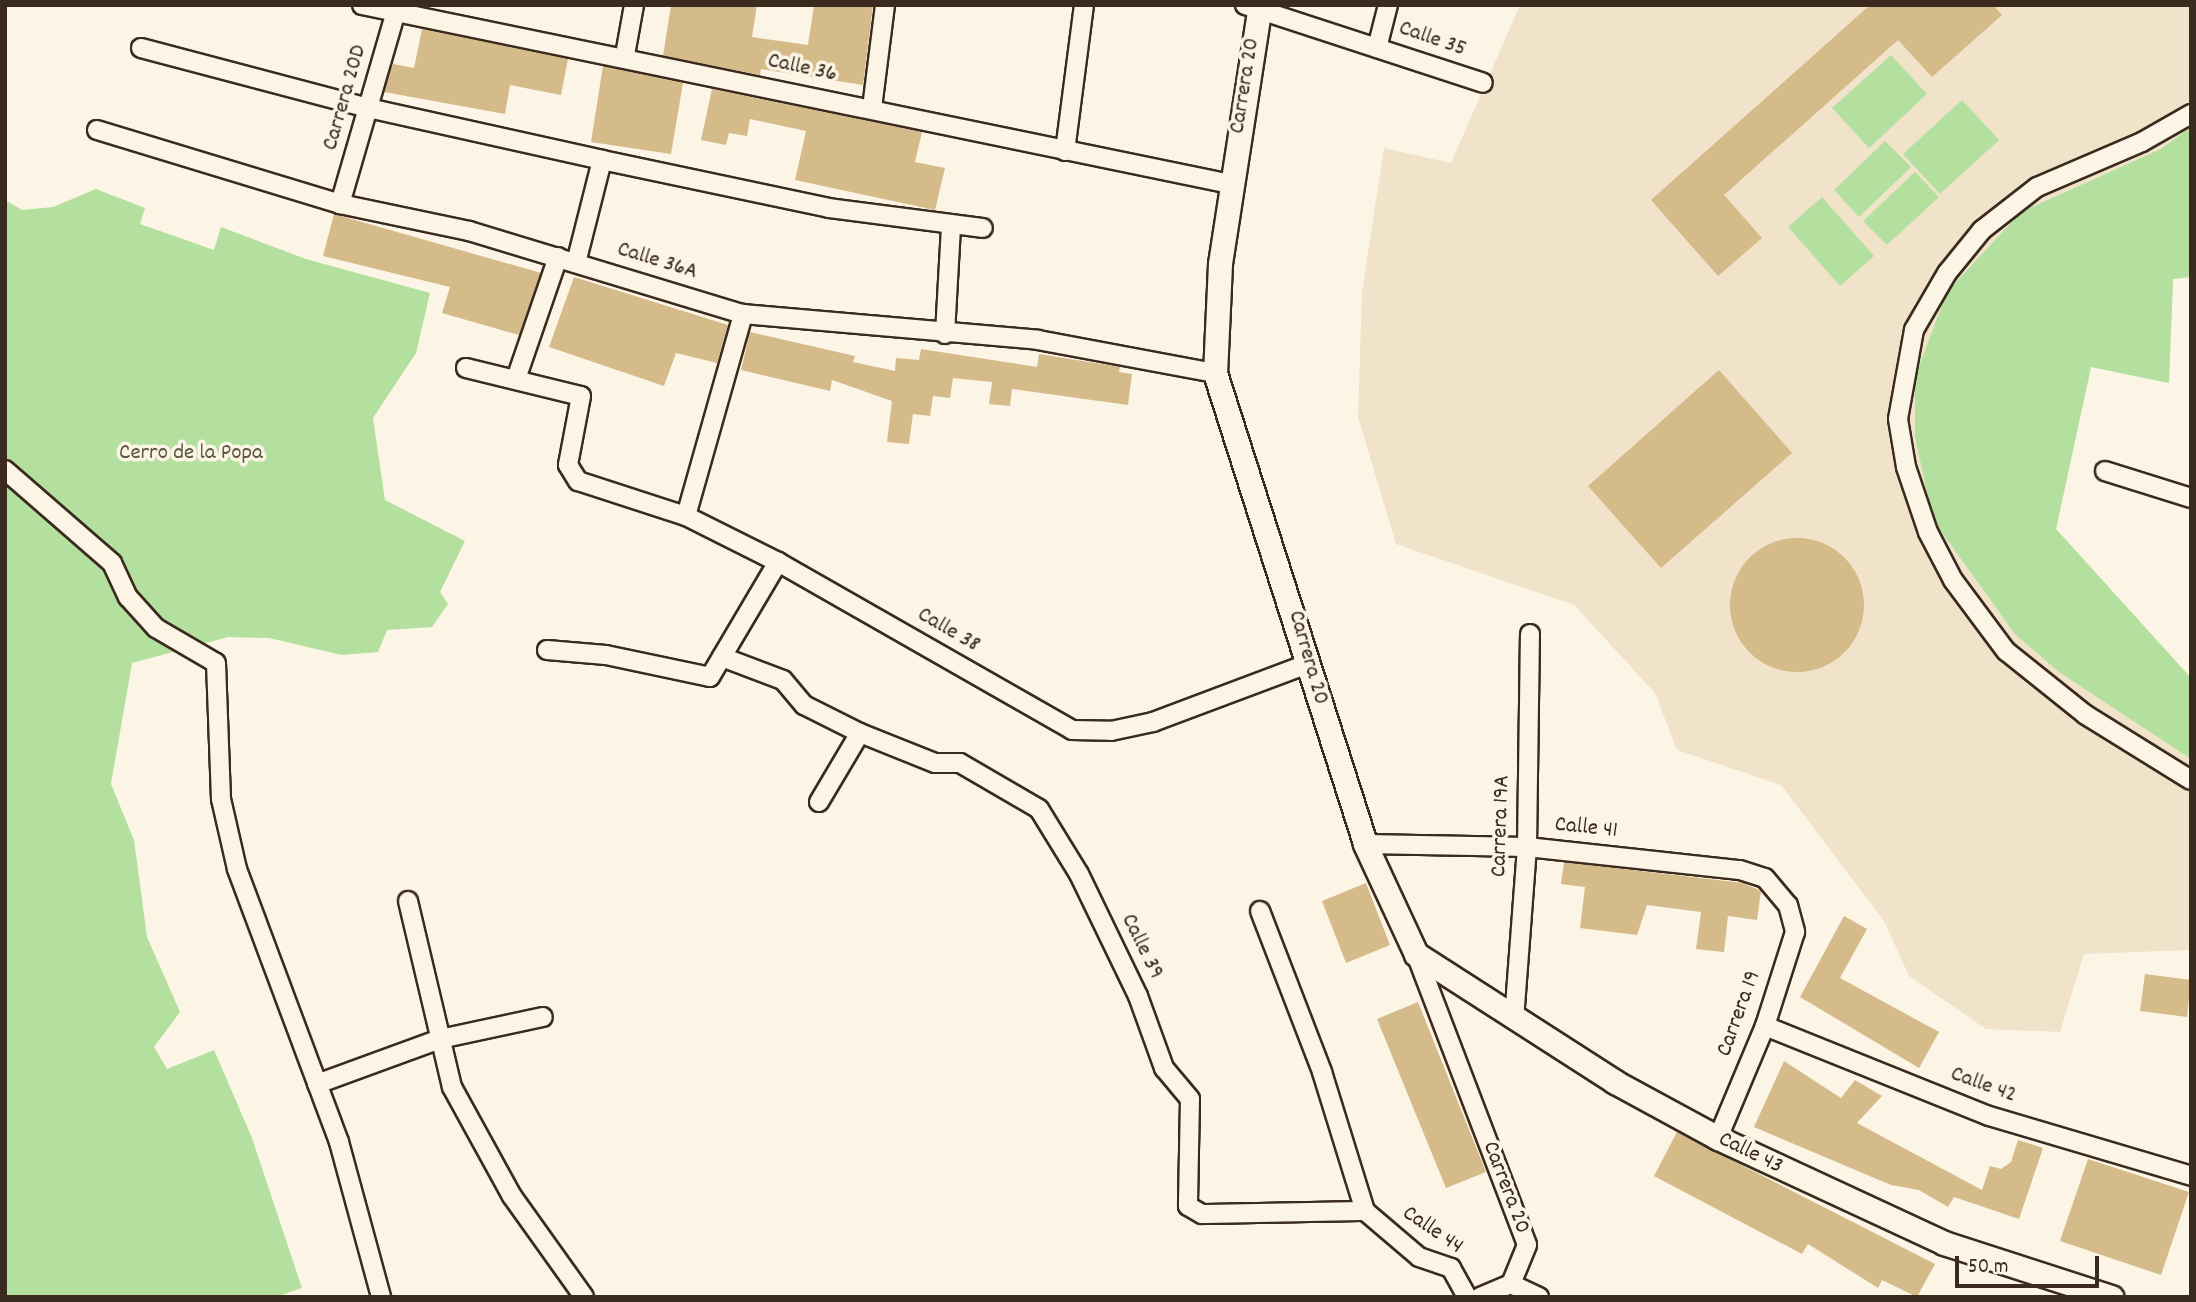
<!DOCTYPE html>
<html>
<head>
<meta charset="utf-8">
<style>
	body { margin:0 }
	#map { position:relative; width:2196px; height:1302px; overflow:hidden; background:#fcf5e5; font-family:Dekko,sans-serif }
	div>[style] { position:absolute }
	.built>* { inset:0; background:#f0e3ca }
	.green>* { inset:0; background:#b3e09e }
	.building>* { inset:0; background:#d5ba8a }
	.round { border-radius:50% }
	.roads { filter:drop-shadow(2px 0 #3b2a1e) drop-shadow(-2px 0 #3b2a1e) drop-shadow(0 2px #3b2a1e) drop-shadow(0 -2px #3b2a1e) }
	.minor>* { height:18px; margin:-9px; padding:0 9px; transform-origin:9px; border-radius:9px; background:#fcf5e5 }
	.tertiary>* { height:23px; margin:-11.5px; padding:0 11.5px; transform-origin:11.5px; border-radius:11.5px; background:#fcf5e5 }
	span { translate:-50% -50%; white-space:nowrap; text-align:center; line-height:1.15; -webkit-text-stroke:7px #fcf5e5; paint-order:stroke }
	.street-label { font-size:23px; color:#3b2a1e }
	.park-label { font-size:23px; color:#59583e }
	.frame { position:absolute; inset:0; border:7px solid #3b2a1e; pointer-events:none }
	.scale { position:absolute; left:1955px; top:1256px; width:144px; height:32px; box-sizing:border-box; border:4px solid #3b2a1e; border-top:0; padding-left:9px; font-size:21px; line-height:24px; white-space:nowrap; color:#3b2a1e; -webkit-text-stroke:5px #fcf5e5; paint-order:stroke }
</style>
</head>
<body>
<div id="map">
	<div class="built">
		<div style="clip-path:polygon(1520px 5px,2191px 5px,2191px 277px,2173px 279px,2169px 383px,2091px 367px,2056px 529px,2191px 678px,2191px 950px,2084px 954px,2060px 1032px,1986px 1029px,1909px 976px,1884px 921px,1781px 785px,1677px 750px,1655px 693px,1574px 605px,1396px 544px,1358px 417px,1362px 292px,1384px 148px,1451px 163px)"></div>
	</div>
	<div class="green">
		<div style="clip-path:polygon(1891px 55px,1927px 94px,1869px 148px,1832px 108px)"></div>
		<div style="clip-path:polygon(1962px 100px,1999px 140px,1940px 194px,1903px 154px)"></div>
		<div style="clip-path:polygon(2191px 127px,2191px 277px,2173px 279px,2169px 383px,2091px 367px,2056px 529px,2191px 678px,2191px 759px,2059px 672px,2015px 634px,1933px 520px,1915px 437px,1915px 377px,1947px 292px,2021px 212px,2161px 149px)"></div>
		<div style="clip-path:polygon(1885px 141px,1911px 167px,1859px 217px,1834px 190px)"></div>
		<div style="clip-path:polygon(1915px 172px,1939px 197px,1887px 245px,1863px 221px)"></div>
		<div style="clip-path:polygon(96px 189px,145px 208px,140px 224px,214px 250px,221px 227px,306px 259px,430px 293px,416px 353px,373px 418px,385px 500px,465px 541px,440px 592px,448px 604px,432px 627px,387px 630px,378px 652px,342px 655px,269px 638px,228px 637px,132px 663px,111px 784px,134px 840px,147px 937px,180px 1012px,154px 1047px,167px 1069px,214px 1050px,252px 1138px,302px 1288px,276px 1297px,5px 1297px,5px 200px,22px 210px,53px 207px)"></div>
		<div style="clip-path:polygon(1822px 197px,1874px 256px,1840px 286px,1788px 227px)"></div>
	</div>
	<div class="building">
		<div style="clip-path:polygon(671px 5px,757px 5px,752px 37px,808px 45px,814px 5px,873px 5px,863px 85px,761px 69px,760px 75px,663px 56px)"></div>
		<div style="clip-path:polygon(1870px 5px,1993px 5px,2002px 15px,1932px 77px,1898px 40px,1724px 195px,1762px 238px,1718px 276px,1651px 200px)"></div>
		<div style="clip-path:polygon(422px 29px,568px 59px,561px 95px,510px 85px,505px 114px,384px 92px,393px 64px,414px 68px)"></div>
		<div style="clip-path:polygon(603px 66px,683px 83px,671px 154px,591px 142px)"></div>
		<div style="clip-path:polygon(712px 89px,922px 132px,915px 162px,945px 168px,935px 210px,795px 180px,806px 131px,750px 119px,747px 136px,729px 133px,726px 145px,701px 140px)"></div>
		<div style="clip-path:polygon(334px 214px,541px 273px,519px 335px,442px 313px,450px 287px,323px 256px)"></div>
		<div style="clip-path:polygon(574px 277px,728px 325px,717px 363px,676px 353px,664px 386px,549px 347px)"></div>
		<div style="clip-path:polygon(750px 332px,855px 356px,853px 362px,895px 371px,896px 358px,919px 360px,921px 349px,1037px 367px,1039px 354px,1120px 367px,1119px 372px,1132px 374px,1128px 405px,1012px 389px,1010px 406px,989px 404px,992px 382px,953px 378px,950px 398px,933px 396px,930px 416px,913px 414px,909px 444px,887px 442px,892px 401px,832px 380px,830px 391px,741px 370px)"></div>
		<div style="clip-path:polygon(1719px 370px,1792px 453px,1661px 568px,1588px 486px)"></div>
		<div class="round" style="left:1730px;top:538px;width:134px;height:134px"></div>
		<div style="clip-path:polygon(1564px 862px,1743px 883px,1761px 891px,1757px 920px,1728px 916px,1724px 952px,1696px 949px,1701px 912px,1647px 905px,1637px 935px,1580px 928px,1585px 887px,1561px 884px)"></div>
		<div style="clip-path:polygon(1366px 883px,1390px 945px,1346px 963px,1322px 901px)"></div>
		<div style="clip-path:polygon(1844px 916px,1867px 929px,1840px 978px,1939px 1032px,1919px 1068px,1800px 997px)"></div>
		<div style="clip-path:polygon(2145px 974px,2191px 980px,2187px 1017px,2140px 1011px)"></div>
		<div style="clip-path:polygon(1418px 1002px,1486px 1172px,1446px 1188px,1377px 1019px)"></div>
		<div style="clip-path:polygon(1784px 1061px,1841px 1098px,1855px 1080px,1882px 1096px,1857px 1123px,1982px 1190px,1990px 1166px,2001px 1169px,2011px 1162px,2018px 1140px,2043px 1148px,2019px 1219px,1954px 1197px,1948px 1207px,1919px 1190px,1891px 1185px,1754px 1127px)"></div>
		<div style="clip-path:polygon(1677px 1132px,1935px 1264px,1917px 1297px,1882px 1280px,1878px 1288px,1808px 1244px,1802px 1254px,1654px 1176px)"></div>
		<div style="clip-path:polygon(2088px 1159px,2189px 1192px,2161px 1275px,2060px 1241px)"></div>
	</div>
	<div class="roads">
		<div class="minor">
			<div style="left:362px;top:5px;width:886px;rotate:11.65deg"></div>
			<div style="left:1245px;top:5px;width:250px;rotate:18.1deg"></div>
			<div style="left:141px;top:48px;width:235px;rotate:14.8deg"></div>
			<div style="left:368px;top:108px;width:240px;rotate:12.5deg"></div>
			<div style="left:602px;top:160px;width:232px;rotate:11.9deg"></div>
			<div style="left:829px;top:208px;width:155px;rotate:7.4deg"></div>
			<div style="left:1377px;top:48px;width:44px;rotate:-75.7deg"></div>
			<div style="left:625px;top:55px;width:51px;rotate:-79.8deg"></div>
			<div style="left:872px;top:108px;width:104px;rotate:-82.8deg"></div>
			<div style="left:2191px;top:114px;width:56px;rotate:150.3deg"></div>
			<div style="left:2142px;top:142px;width:114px;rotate:156.8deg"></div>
			<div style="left:2037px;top:187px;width:70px;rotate:142deg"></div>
			<div style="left:1982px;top:230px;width:55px;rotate:129.1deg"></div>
			<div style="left:1947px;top:273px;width:66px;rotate:120.1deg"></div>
			<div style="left:1914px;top:330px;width:90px;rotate:100.2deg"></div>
			<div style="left:1898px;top:419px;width:49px;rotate:80.5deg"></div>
			<div style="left:1906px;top:467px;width:69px;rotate:71.3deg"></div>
			<div style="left:1928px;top:532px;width:54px;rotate:62.5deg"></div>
			<div style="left:1953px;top:580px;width:89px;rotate:53.3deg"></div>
			<div style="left:2006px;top:651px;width:102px;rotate:38.7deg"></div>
			<div style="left:2086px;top:715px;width:123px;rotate:31.8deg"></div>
			<div style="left:97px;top:130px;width:254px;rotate:16.9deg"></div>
			<div style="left:340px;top:204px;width:132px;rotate:11.8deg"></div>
			<div style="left:469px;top:231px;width:286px;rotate:16.9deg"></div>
			<div style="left:743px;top:314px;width:296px;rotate:5deg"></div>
			<div style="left:1038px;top:340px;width:180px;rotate:10.6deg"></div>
			<div style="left:1065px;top:151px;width:147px;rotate:-82.6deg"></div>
			<div style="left:340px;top:204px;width:207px;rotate:-73.8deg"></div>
			<div style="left:576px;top:263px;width:106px;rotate:-75.8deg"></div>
			<div style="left:945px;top:334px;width:108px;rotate:-86.8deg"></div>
			<div style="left:466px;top:368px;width:118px;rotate:13.7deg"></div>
			<div style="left:581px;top:396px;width:70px;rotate:100.7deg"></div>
			<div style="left:568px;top:465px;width:19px;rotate:58deg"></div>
			<div style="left:578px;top:481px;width:114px;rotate:18deg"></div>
			<div style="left:686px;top:516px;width:103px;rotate:26.6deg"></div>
			<div style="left:778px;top:562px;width:339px;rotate:29.7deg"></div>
			<div style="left:1072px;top:730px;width:39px;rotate:1deg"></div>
			<div style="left:1111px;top:731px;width:43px;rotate:-12.1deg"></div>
			<div style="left:1153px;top:722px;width:168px;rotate:-20.6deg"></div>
			<div style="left:516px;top:379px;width:129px;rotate:-71deg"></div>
			<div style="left:5px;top:470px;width:142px;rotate:41deg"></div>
			<div style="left:112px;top:563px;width:38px;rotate:65deg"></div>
			<div style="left:128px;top:597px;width:42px;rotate:47.9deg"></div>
			<div style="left:156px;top:628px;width:69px;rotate:30.3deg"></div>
			<div style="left:216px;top:663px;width:136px;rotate:87.9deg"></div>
			<div style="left:221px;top:799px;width:72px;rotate:77.1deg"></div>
			<div style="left:237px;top:869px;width:291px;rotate:69.5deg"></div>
			<div style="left:339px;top:1142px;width:161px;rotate:74.8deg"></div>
			<div style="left:2105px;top:471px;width:90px;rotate:17.4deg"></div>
			<div style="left:686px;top:516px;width:210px;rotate:-74.2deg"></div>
			<div style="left:547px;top:650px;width:59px;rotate:4.8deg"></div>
			<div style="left:606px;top:655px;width:106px;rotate:11.9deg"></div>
			<div style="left:710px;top:677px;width:134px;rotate:-59.4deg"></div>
			<div style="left:722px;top:657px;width:65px;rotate:20.7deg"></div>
			<div style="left:783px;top:680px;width:33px;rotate:50deg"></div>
			<div style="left:804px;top:705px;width:63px;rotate:26.6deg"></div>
			<div style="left:860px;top:733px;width:81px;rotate:21.8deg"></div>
			<div style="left:935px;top:763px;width:25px"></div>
			<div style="left:960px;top:763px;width:91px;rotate:30.2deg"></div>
			<div style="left:1039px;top:809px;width:76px;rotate:58.4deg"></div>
			<div style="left:1079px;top:874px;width:136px;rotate:64.2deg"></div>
			<div style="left:1138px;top:996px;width:77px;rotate:70.1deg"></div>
			<div style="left:1164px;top:1068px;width:40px;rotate:50deg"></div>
			<div style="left:1190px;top:1099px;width:107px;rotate:91.1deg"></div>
			<div style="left:1188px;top:1206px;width:16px;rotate:30deg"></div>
			<div style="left:1202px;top:1214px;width:163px;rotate:-1.1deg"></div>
			<div style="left:819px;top:802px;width:80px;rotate:-59.3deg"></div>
			<div style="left:1365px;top:844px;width:162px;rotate:1.1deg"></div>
			<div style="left:1527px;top:847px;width:214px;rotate:6.2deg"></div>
			<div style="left:1740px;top:870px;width:26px;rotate:18deg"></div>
			<div style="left:1765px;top:878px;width:35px;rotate:50deg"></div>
			<div style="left:1788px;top:905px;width:28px;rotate:75deg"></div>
			<div style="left:1795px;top:932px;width:99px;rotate:107.7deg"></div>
			<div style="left:1765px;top:1026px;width:121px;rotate:112.8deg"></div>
			<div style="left:408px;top:901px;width:191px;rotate:76.7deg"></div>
			<div style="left:452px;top:1087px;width:124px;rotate:61.2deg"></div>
			<div style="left:512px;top:1196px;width:124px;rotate:54.5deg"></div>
			<div style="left:1260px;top:911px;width:173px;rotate:68.9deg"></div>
			<div style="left:1322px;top:1072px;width:145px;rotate:72.8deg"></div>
			<div style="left:1365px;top:1211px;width:71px;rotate:40.4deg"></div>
			<div style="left:1419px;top:1257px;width:34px;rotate:19deg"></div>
			<div style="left:1451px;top:1268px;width:33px;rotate:61deg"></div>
			<div style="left:1416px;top:954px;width:311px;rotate:69.1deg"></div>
			<div style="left:1527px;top:1245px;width:42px;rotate:112.3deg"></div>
			<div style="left:1514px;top:1020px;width:173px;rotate:-85.7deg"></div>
			<div style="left:1527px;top:847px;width:213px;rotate:-89.2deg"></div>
			<div style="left:1765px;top:1026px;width:241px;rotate:21.9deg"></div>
			<div style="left:1989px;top:1116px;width:211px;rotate:16.5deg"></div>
			<div style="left:317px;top:1084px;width:131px;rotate:-20.1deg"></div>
			<div style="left:440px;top:1039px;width:105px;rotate:-12.1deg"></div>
			<div style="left:1511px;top:1284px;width:31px;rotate:25deg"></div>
			<div style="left:1480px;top:1297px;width:34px;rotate:-23deg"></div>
		</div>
		<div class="tertiary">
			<div style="left:1260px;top:5px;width:262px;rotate:98.8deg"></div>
			<div style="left:1220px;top:264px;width:109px;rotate:92.6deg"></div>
			<div style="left:1215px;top:373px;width:494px;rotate:72.3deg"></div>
			<div style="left:1365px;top:844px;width:121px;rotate:65.1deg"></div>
			<div style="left:1416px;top:954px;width:237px;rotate:32.7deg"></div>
			<div style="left:1615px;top:1082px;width:117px;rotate:28.5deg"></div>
			<div style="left:1718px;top:1138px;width:249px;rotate:24.9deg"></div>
			<div style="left:1944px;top:1243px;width:176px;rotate:17.9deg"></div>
		</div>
	</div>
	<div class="street-label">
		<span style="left:1432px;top:40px;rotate:19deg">Calle 35</span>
		<span style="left:802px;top:69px;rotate:12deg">Calle 36</span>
		<span style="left:1246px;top:86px;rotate:-81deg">Carrera 20</span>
		<span style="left:346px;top:98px;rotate:-74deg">Carrera 20D</span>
		<span style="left:657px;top:262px;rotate:17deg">Calle 36A</span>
		<span style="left:948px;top:631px;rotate:30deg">Calle 38</span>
		<span style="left:1307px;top:658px;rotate:74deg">Carrera 20</span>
		<span style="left:1502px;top:826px;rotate:-88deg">Carrera 19A</span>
		<span style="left:1586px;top:829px;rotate:6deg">Calle 41</span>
		<span style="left:1141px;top:947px;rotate:64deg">Calle 39</span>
		<span style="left:1740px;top:1014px;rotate:-70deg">Carrera 19</span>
		<span style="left:1983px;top:1086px;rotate:20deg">Calle 42</span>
		<span style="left:1750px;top:1154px;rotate:26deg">Calle 43</span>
		<span style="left:1505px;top:1188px;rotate:69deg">Carrera 20</span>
		<span style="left:1432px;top:1231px;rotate:34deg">Calle 44</span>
	</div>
	<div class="park-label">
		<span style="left:191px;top:454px">Cerro de la Popa</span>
	</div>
	<div class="frame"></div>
	<div class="scale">50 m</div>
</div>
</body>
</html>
